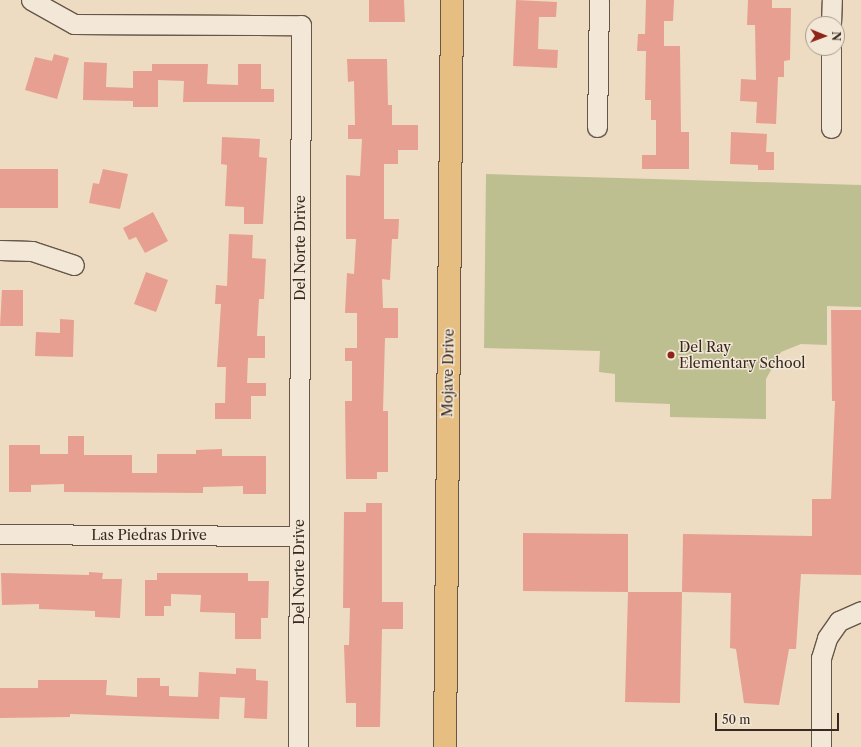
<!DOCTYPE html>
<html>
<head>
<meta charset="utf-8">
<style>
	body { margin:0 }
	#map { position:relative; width:861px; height:747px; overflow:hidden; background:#eddcc2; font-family:"Libre Caslon Text",serif }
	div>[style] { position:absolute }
	.green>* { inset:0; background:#bdbf90 }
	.building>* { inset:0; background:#e79f91 }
	.roads { filter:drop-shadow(1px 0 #655648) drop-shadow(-1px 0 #655648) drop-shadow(0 1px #655648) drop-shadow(0 -1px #655648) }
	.minor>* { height:19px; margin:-9.5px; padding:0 9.5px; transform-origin:9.5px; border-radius:9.5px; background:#f3e8d7 }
	.major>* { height:22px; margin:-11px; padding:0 11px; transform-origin:11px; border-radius:11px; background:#e6be81 }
	.dots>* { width:11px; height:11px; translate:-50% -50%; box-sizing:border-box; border:2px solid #f3e8d7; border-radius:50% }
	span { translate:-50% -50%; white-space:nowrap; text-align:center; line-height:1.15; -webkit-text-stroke:3px #f3e8d7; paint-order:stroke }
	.street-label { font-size:14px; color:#382920 }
	.poi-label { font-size:14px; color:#382920 }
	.left { translate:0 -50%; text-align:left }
	.north { position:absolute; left:805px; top:16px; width:40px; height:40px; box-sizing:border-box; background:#f3e8d7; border:1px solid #a89c8e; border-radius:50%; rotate:91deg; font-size:11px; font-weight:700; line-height:16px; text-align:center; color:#382920 }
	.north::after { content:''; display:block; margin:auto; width:14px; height:18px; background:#8f2418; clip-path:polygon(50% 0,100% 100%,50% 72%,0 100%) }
	.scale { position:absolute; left:715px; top:713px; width:124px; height:18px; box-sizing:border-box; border:2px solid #382920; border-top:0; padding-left:5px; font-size:12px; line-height:14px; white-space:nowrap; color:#382920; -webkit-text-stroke:3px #f3e8d7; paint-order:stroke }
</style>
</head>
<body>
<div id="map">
	<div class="green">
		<div style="clip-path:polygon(486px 174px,861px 185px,861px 307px,827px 306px,827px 345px,801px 344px,781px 352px,766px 379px,766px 419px,670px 417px,670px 404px,615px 402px,615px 374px,599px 372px,600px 351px,484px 348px)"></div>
	</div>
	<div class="building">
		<div style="clip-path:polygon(369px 0,404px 0,405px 22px,369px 22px)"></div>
		<div style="clip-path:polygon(516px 0,557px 2px,556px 17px,539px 17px,538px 49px,558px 50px,557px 68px,513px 66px)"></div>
		<div style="clip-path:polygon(646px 0,674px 0,673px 21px,664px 21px,664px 46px,680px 46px,681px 132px,689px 132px,689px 169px,642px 169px,642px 155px,656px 155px,656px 120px,651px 120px,651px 100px,645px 100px,646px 51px,637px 51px,638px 34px,645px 34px)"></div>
		<div style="clip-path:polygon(748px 0,772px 0,772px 8px,791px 8px,790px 60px,784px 61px,784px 77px,778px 77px,776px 124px,756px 123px,757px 102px,740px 101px,741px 79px,756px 80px,755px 25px,747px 25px)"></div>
		<div style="clip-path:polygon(54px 54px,69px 58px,57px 99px,25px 90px,35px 57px,52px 61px)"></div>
		<div style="clip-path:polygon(347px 59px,387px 59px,388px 105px,392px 105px,392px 125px,418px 125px,418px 150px,398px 150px,398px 164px,384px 164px,384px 219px,399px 219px,398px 239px,392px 239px,390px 280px,382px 279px,383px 308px,398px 308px,398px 338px,385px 338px,383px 411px,388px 411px,388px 472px,377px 472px,377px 479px,346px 479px,345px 401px,352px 401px,352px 361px,345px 361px,345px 348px,357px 348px,357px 313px,345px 313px,347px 273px,354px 274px,356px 239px,346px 239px,346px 175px,360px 176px,362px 139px,348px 139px,348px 125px,355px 125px,354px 81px,348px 82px)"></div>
		<div style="clip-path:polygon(84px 62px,107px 63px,106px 87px,133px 88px,133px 71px,152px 71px,152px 64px,208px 64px,207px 84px,238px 85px,238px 64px,261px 64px,261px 89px,274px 89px,274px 102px,183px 102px,184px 81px,158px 80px,158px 107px,133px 107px,133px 101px,83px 100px)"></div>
		<div style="clip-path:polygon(731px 132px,767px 134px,766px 152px,774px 152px,774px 170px,758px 170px,758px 165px,730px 164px)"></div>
		<div style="clip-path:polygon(222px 137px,260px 139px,259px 157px,267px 158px,263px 224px,244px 224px,244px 207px,225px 206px,227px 165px,221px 164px)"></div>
		<div style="clip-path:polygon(0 169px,58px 169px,58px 208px,0 208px)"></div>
		<div style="clip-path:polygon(103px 169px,128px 174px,120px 209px,89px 203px,93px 183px,99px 184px)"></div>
		<div style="clip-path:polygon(153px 212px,168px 241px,145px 253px,136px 237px,129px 240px,123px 228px)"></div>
		<div style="clip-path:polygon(229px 234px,253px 235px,252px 258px,266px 259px,264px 299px,259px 299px,257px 336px,265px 336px,265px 358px,248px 358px,247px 383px,266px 383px,266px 396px,251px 396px,251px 419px,215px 419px,215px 403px,225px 403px,226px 367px,217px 367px,221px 304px,215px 304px,216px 285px,227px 286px)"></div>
		<div style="clip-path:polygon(146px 272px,168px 280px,156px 312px,134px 304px)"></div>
		<div style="clip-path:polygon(2px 290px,23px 290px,23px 326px,0 326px)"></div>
		<div style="clip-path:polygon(831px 310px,861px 310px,861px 575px,801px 574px,796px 649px,789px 649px,779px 705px,744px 703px,736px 649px,730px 648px,731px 593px,682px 592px,683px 534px,812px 536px,812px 499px,831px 499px,835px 401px,832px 401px)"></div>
		<div style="clip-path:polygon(60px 319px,74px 320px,73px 357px,35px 356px,36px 332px,60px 333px)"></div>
		<div style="clip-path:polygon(68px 436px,84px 436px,84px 455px,132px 455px,132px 473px,157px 473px,157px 454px,196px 454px,196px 450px,222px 449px,222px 456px,266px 456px,266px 494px,243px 494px,243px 486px,203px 487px,203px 493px,64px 492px,64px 484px,31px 485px,31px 492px,9px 492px,9px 445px,40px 445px,40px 454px,68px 454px)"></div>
		<div style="clip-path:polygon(366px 503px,382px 503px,382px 602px,403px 602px,403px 629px,382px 629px,380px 727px,356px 727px,356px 703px,346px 703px,344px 645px,349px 645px,350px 608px,343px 608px,344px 512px,366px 512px)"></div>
		<div style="clip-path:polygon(523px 533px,628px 534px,628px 592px,523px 591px)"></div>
		<div style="clip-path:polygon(89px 572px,103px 573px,102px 579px,122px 579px,120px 618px,95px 617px,95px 611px,39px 609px,39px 604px,2px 605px,1px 573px,89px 575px)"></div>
		<div style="clip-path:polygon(157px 573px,248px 573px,248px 581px,269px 581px,268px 618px,261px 618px,261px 639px,235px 639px,235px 613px,200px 612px,201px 595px,171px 594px,171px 606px,164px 606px,164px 616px,145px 616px,145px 580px,157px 580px)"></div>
		<div style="clip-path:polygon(628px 592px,682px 592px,680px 703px,625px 702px)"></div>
		<div style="clip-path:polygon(236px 668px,256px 669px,256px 680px,268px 681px,267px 719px,244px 718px,245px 698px,220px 697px,219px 719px,70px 714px,70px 717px,0 718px,0 688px,38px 688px,38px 680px,107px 680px,106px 695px,137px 697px,137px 678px,160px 678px,160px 686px,169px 686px,169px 696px,198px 697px,199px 672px,236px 674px)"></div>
	</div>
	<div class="roads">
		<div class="minor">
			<div style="left:31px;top:0;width:49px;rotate:29.2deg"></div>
			<div style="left:74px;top:24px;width:227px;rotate:0.3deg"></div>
			<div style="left:301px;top:25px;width:722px;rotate:90.24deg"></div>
			<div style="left:831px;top:24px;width:24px;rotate:-88deg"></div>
			<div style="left:597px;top:127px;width:127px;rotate:-89.1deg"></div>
			<div style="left:831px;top:128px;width:80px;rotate:-90deg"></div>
			<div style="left:0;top:250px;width:32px;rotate:2deg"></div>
			<div style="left:32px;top:251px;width:44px;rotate:18.4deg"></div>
			<div style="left:0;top:534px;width:299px;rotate:0.4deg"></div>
			<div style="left:821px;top:747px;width:89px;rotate:-90deg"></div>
			<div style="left:821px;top:658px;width:21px;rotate:-73deg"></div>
			<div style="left:827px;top:638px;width:21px;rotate:-55deg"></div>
			<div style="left:839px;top:621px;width:24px;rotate:-24deg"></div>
		</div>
		<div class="major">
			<div style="left:445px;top:747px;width:747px;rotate:-89.46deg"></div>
		</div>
	</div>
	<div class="dots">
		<div style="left:671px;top:355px;background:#8f2418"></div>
	</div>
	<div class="street-label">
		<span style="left:300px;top:248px;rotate:-90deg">Del Norte Drive</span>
		<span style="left:448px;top:373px;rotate:-89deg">Mojave Drive</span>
		<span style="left:149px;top:535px">Las Piedras Drive</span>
		<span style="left:299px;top:572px;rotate:-90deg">Del Norte Drive</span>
	</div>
	<div class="poi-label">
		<span class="left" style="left:679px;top:355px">Del Ray<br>Elementary School</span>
	</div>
	<div class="north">N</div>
	<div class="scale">50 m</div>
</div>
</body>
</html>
